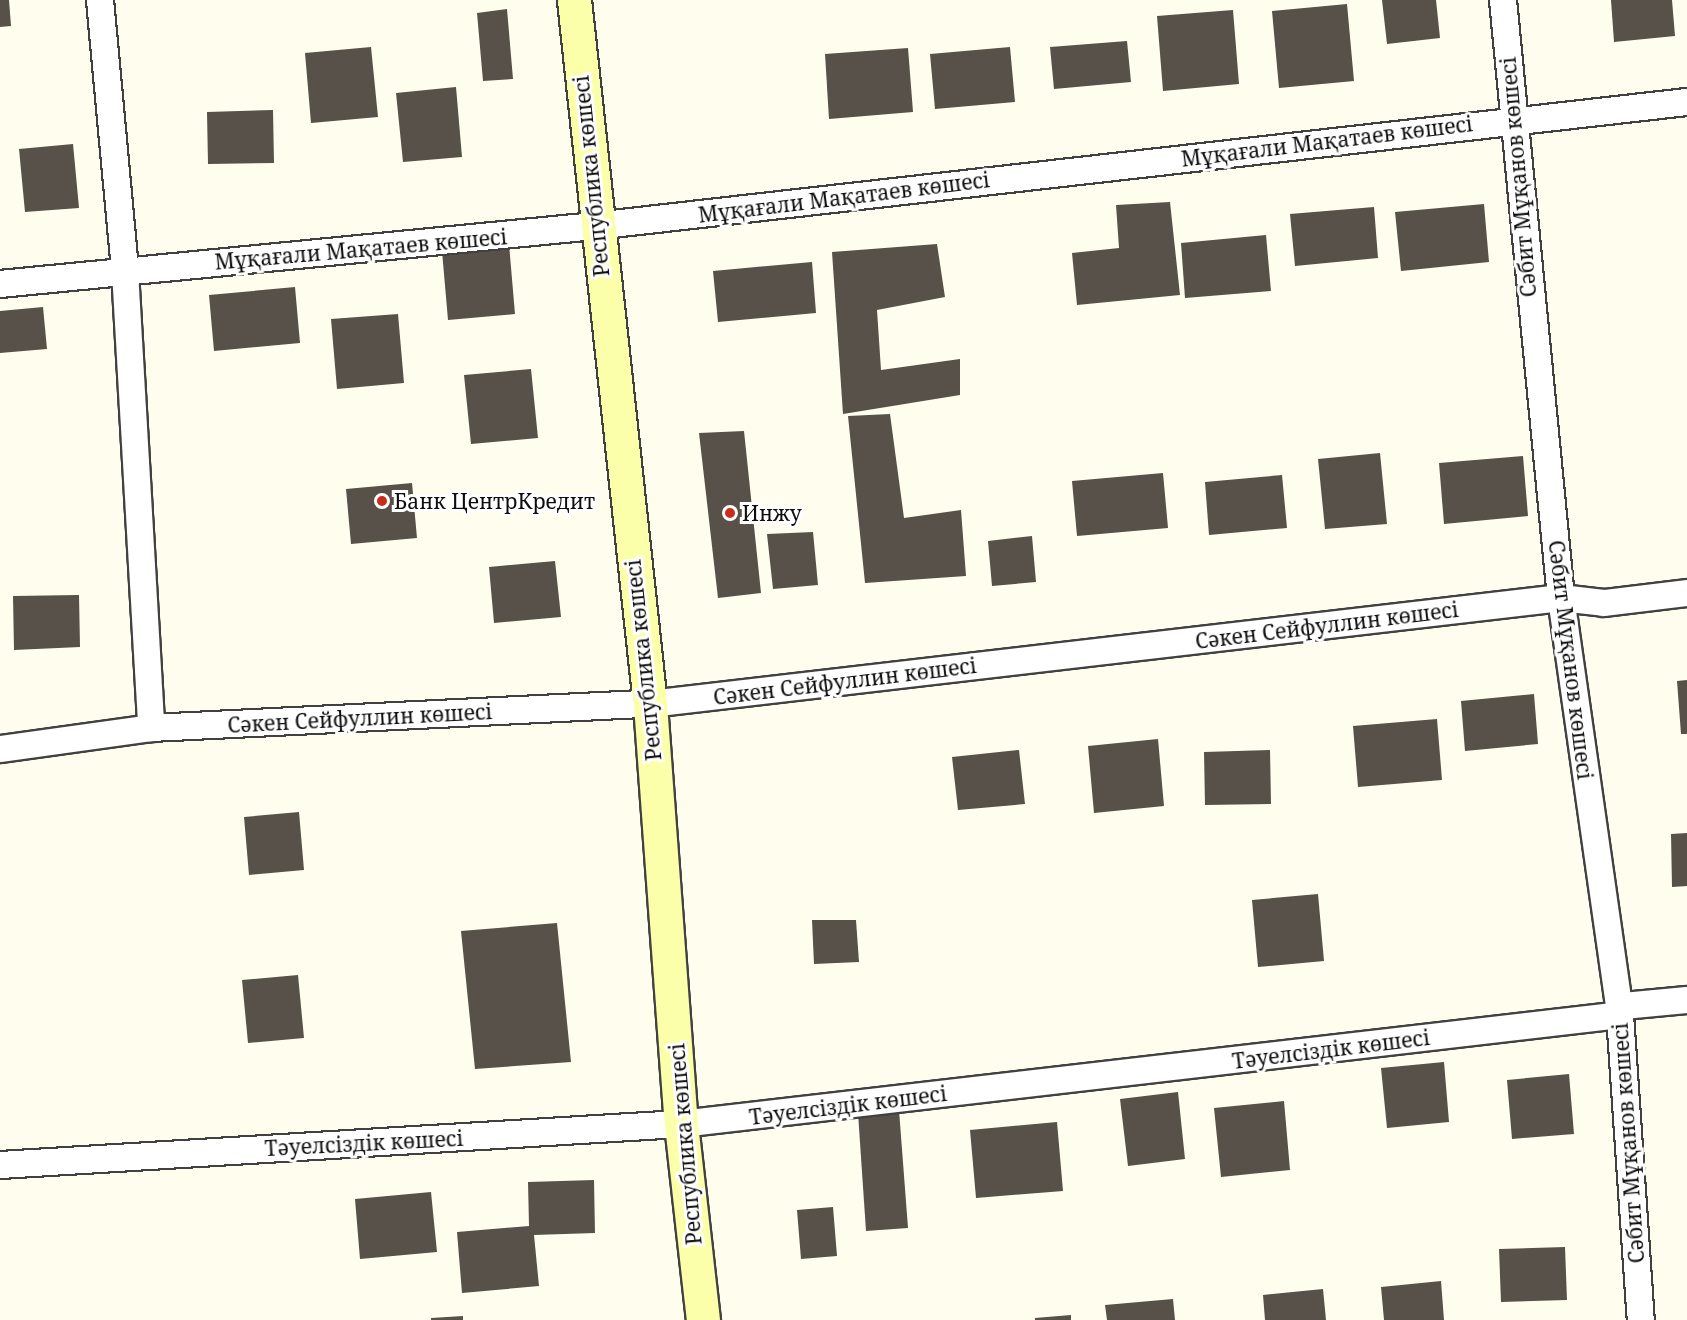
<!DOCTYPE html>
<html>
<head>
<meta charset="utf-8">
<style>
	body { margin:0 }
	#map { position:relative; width:1687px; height:1320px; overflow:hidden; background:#fffeee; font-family:"Noto Serif",serif }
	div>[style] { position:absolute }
	.building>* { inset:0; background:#575149 }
	.roads { filter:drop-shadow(2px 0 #414141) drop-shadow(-2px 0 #414141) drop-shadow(0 2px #414141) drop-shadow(0 -2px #414141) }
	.street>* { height:26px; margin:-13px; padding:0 13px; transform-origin:13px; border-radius:13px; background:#fff }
	.secondary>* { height:33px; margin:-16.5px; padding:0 16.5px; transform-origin:16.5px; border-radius:16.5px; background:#fcffa9 }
	.dots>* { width:16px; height:16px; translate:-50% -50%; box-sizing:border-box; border:3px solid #fff; border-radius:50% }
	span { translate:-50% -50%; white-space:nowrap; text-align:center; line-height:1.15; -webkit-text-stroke:6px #fff; paint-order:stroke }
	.street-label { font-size:21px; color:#0e0e0e }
	.poi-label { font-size:21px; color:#0e0e0e }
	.left { translate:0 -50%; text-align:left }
</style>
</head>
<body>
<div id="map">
	<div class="building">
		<div style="clip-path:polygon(0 0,9px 0,11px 26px,0 27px)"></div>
		<div style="clip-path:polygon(1382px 0,1436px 0,1440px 38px,1387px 44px)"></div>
		<div style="clip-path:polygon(1611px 0,1672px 0,1675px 36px,1614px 42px)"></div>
		<div style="clip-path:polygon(1347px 4px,1354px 81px,1279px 88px,1272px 11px)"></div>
		<div style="clip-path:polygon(507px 9px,513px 79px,483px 81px,477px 13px)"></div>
		<div style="clip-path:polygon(1233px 10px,1239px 84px,1163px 91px,1157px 16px)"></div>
		<div style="clip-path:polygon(1127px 41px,1131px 82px,1054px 89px,1050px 47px)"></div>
		<div style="clip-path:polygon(371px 47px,378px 117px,311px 123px,305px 53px)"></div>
		<div style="clip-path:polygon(1010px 47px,1015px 102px,935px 109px,930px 54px)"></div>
		<div style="clip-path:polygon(908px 48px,913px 112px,829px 119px,825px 54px)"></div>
		<div style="clip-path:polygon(456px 87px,462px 157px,403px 162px,396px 93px)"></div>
		<div style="clip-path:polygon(273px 110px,274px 163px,208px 164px,207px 112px)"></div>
		<div style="clip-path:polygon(73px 144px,79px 208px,25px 212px,19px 149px)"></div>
		<div style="clip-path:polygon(1170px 202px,1180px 295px,1077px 305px,1072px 253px,1119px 248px,1116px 205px)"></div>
		<div style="clip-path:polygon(1484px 204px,1489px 262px,1401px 271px,1395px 212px)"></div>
		<div style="clip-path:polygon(1374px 207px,1378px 258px,1295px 266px,1290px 214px)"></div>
		<div style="clip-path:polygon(1266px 235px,1271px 291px,1185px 298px,1181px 243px)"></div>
		<div style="clip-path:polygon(509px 244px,515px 314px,448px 320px,442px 251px)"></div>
		<div style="clip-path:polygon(937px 244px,945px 297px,877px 310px,881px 370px,960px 359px,960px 395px,843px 414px,832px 252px)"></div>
		<div style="clip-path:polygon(812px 262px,816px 313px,718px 322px,713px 271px)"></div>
		<div style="clip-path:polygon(295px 287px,300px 343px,214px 351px,209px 295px)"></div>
		<div style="clip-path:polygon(43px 307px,47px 349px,0 353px,0 311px)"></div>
		<div style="clip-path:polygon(398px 314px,404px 383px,337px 389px,331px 319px)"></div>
		<div style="clip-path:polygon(531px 369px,538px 438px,471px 444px,464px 375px)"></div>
		<div style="clip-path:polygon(890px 414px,904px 518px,961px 510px,966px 576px,865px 583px,848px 416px)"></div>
		<div style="clip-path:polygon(744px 431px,761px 593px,718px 598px,699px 433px)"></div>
		<div style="clip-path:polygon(1380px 453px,1387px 524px,1325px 529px,1318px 459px)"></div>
		<div style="clip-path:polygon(1523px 456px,1528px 516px,1444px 524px,1439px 463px)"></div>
		<div style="clip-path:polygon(1163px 473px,1168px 528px,1077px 536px,1072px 481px)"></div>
		<div style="clip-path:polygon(1282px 475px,1287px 528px,1209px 535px,1205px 482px)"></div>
		<div style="clip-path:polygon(412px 483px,417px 538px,351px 544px,346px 489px)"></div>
		<div style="clip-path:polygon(813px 532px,818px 585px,773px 589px,767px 534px)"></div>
		<div style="clip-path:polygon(1032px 536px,1036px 582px,992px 586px,988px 541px)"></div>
		<div style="clip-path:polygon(555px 561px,561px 617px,494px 623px,489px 567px)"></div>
		<div style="clip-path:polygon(79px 595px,80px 647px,14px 650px,13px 596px)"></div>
		<div style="clip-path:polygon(1687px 680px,1687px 734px,1681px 734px,1677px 681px)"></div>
		<div style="clip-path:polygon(1534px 694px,1538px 744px,1465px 751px,1461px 701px)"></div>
		<div style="clip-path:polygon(1437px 719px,1442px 780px,1358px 787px,1353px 726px)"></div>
		<div style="clip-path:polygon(1158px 739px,1164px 806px,1094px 813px,1088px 746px)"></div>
		<div style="clip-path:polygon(1019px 750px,1025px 804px,958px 810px,952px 757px)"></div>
		<div style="clip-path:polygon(1270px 750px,1271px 804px,1205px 805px,1204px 752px)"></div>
		<div style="clip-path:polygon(299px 812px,304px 870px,249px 875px,244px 817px)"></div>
		<div style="clip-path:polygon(1687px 833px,1687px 886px,1672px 887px,1671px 834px)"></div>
		<div style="clip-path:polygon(1318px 894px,1324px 961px,1258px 967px,1252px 900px)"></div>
		<div style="clip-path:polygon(812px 920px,856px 920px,859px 962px,814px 964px)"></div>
		<div style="clip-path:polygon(557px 923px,571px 1062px,475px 1069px,461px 931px)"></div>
		<div style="clip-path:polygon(298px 975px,304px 1038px,248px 1043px,242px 980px)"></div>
		<div style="clip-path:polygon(1444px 1062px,1449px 1122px,1387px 1128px,1381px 1068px)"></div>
		<div style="clip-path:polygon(1569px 1074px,1574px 1134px,1512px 1139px,1507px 1080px)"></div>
		<div style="clip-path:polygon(1178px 1092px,1185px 1159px,1128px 1166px,1120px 1099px)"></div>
		<div style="clip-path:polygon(1284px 1101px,1290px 1170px,1221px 1177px,1214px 1108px)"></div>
		<div style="clip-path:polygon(899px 1110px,908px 1228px,866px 1231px,858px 1113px)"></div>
		<div style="clip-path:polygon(1057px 1122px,1063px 1191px,976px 1198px,970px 1130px)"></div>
		<div style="clip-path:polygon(594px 1180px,595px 1233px,534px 1235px,539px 1286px,462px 1293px,457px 1232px,529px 1226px,528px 1182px)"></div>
		<div style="clip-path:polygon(431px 1192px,437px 1252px,360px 1259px,355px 1199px)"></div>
		<div style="clip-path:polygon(833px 1207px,837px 1256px,801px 1259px,797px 1210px)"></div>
		<div style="clip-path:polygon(1565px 1247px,1567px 1300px,1501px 1302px,1499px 1249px)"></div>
		<div style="clip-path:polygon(1441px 1281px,1444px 1320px,1384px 1320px,1381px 1287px)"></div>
		<div style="clip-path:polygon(1323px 1289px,1326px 1320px,1265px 1320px,1263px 1295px)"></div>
		<div style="clip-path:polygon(1173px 1299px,1175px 1320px,1107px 1320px,1105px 1305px)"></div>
		<div style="clip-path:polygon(1071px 1315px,1071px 1320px,1035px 1320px,1035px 1318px)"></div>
		<div style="clip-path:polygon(463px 1316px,463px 1320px,431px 1320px,431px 1318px)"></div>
	</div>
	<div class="roads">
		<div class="street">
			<div style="left:100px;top:0;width:272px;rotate:84.7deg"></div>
			<div style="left:125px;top:271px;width:458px;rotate:86.7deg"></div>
			<div style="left:1503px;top:0;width:601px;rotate:84.46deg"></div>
			<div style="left:1561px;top:598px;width:421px;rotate:81.9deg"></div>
			<div style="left:1620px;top:1015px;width:306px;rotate:86.1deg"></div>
			<div style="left:0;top:284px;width:598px;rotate:-5.57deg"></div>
			<div style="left:595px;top:226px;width:1099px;rotate:-6.48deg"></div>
			<div style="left:0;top:749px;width:152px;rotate:-7.9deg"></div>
			<div style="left:151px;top:728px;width:500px;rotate:-2.8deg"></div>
			<div style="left:650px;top:704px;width:917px;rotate:-6.64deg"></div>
			<div style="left:1561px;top:598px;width:43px;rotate:6.6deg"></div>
			<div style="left:1604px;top:603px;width:84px;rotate:-6.9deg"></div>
			<div style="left:0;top:1165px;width:682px;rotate:-3.45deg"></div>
			<div style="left:681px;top:1124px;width:945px;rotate:-6.62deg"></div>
			<div style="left:1620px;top:1015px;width:9px;rotate:-72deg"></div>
			<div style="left:1623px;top:1006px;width:64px;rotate:-5.4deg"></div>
		</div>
		<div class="secondary">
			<div style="left:574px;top:0;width:708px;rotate:83.84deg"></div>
			<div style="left:650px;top:704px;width:421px;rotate:85.8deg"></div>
			<div style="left:681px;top:1124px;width:197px;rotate:83.6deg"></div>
		</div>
	</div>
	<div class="dots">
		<div style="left:382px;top:501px;background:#c82c1b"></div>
		<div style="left:730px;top:513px;background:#c82c1b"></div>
	</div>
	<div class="street-label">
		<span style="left:1327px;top:141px;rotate:-7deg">Мұқағали Мақатаев көшесі</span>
		<span style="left:591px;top:176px;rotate:-96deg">Республика көшесі</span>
		<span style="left:1518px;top:177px;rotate:-95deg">Сәбит Мұқанов көшесі</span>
		<span style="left:844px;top:197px;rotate:-7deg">Мұқағали Мақатаев көшесі</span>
		<span style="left:361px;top:249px;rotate:-5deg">Мұқағали Мақатаев көшесі</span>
		<span style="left:1327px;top:625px;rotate:-7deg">Сәкен Сейфуллин көшесі</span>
		<span style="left:643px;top:660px;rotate:-96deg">Республика көшесі</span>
		<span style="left:1571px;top:660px;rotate:83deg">Сәбит Мұқанов көшесі</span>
		<span style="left:845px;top:681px;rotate:-7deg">Сәкен Сейфуллин көшесі</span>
		<span style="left:360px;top:718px;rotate:-3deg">Сәкен Сейфуллин көшесі</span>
		<span style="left:1331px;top:1049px;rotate:-7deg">Тәуелсіздік көшесі</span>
		<span style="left:848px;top:1105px;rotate:-7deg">Тәуелсіздік көшесі</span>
		<span style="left:364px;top:1143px;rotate:-3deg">Тәуелсіздік көшесі</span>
		<span style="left:1628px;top:1143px;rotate:-94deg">Сәбит Мұқанов көшесі</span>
		<span style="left:685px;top:1144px;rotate:-95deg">Республика көшесі</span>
	</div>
	<div class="poi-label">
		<span class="left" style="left:394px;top:501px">Банк ЦентрКредит</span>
		<span class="left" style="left:742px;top:513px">Инжу</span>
	</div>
</div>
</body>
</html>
